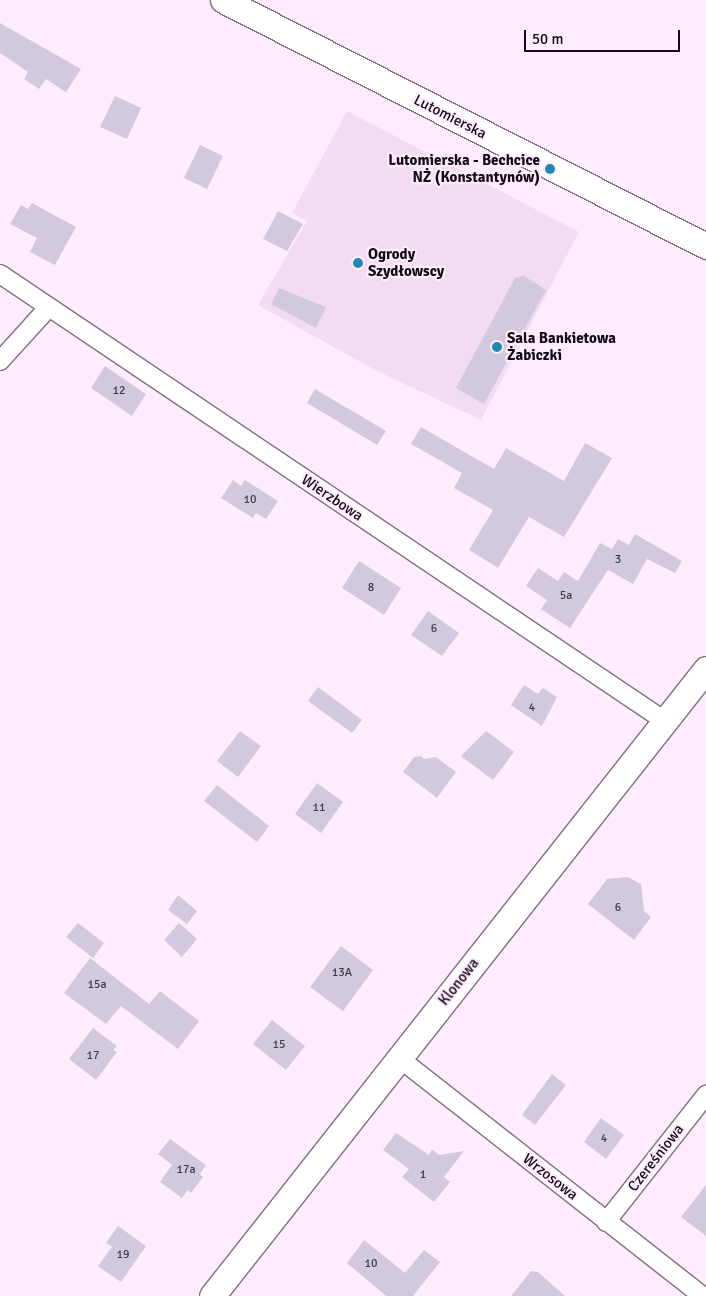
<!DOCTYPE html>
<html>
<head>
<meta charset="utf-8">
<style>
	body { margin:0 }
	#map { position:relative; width:706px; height:1296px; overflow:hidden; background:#ffecfe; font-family:Signika,sans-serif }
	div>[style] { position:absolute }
	.built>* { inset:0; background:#f3dcf2 }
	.building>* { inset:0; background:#d3c9de }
	.roads { filter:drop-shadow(1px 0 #827181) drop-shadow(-1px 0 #827181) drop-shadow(0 1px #827181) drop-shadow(0 -1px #827181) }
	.street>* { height:18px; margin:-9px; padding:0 9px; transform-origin:9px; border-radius:9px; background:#fff }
	.secondary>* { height:25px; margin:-12.5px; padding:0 12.5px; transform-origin:12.5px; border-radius:12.5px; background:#fff }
	.dots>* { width:14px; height:14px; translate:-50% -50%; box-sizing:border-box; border:2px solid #ffecfe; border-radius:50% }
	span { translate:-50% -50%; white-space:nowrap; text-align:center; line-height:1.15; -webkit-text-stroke:4.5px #ffecfe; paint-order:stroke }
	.number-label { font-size:12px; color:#423a44 }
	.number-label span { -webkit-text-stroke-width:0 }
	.street-label { font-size:15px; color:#120b11 }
	.poi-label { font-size:15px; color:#120b11; font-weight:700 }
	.right { translate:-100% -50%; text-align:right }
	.left { translate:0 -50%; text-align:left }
	.scale { position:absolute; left:524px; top:30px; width:156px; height:22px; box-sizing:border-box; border:2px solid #120b11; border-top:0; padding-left:6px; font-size:15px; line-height:18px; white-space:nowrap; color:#120b11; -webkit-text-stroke:4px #ffecfe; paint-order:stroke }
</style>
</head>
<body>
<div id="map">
	<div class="built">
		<div style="clip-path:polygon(347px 111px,579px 232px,481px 420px,375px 370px,258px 305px,307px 221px,292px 213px)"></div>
	</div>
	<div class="building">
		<div style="clip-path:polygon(0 23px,81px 69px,66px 92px,46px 79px,39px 89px,24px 79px,28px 72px,0 53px)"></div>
		<div style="clip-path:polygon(115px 96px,141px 108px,127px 139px,100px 127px)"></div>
		<div style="clip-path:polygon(200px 145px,223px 156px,207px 189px,184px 178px)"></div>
		<div style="clip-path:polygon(32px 203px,76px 227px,55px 265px,30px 252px,37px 238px,10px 224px,21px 205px,28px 209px)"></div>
		<div style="clip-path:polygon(278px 211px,303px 224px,287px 251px,263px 239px)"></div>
		<div style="clip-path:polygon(524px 276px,546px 290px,484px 404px,456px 388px,515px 278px)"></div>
		<div style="clip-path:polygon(279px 288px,326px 307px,316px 328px,271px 304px)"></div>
		<div style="clip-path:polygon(105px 366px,146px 394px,132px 416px,91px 388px)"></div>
		<div style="clip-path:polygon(315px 389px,386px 431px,377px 445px,307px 403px)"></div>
		<div style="clip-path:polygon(421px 427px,494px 469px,506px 448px,564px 481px,585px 443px,612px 458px,564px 537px,529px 517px,498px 568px,469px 550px,493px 510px,454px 488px,462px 473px,411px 444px)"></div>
		<div style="clip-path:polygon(233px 480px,241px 486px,245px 480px,278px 501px,266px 519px,256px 513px,253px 518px,221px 498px)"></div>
		<div style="clip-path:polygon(635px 534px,682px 561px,675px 573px,647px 559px,633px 584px,608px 570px,570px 628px,541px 609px,547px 600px,526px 586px,538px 568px,558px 581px,564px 572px,578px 581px,600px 543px,612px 549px,618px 539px,629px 545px)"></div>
		<div style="clip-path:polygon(359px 561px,401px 588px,384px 615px,342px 588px)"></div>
		<div style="clip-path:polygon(428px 611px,459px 633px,442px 656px,411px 635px)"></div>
		<div style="clip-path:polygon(524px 685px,538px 694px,543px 688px,557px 697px,542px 726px,511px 705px)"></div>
		<div style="clip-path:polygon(318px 687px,362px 720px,352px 733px,308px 701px)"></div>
		<div style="clip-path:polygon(240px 731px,261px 746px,238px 777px,217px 761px)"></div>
		<div style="clip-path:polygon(486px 731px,514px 752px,493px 780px,461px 756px)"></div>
		<div style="clip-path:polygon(421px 756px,424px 759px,436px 757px,456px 772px,437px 798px,403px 772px,414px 757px)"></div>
		<div style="clip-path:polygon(317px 783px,343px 802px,321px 833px,295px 814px)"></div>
		<div style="clip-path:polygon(217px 785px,269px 826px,257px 842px,204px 801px)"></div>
		<div style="clip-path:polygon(628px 877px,641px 884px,644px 911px,651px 917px,634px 940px,588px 904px,607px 879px)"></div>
		<div style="clip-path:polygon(178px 895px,197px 911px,187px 924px,168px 910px)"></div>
		<div style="clip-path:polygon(78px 923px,104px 943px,93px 958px,66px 937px)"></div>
		<div style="clip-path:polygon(179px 923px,197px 939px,182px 957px,164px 940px)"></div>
		<div style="clip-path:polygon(341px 946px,373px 970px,343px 1011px,310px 987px)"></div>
		<div style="clip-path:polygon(90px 958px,149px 1004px,160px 991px,199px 1021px,178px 1049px,121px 1006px,106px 1024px,64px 993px)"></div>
		<div style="clip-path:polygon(272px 1020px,305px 1046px,286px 1070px,253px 1044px)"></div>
		<div style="clip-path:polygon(93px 1028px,117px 1046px,113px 1050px,117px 1052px,96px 1080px,69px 1059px)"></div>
		<div style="clip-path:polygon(552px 1074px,566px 1085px,535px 1125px,522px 1115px)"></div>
		<div style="clip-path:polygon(601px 1118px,624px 1135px,606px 1159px,584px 1142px)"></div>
		<div style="clip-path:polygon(396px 1133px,429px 1155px,432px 1149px,439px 1155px,464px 1151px,444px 1177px,450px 1182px,434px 1202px,402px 1177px,409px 1169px,383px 1150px)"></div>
		<div style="clip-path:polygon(170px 1139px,206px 1165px,200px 1174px,203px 1177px,191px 1193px,188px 1190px,182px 1198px,160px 1182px,172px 1165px,158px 1154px)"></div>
		<div style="clip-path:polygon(706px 1185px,706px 1236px,681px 1217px)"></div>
		<div style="clip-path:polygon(118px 1226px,146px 1246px,121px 1282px,98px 1266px,112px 1247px,106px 1243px)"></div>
		<div style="clip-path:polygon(364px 1240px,405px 1273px,424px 1250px,440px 1262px,413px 1296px,386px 1296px,347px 1263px)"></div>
		<div style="clip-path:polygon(531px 1271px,538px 1272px,565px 1296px,511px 1296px)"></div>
	</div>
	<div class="roads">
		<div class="street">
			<div style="left:0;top:274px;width:801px;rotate:33.91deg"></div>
			<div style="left:0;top:361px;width:72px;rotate:-47.8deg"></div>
			<div style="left:399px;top:1058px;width:385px;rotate:38.1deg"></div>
			<div style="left:606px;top:1222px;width:162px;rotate:-51.8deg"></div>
		</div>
		<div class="secondary">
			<div style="left:223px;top:0;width:542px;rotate:26.99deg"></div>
			<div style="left:212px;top:1296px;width:798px;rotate:-51.77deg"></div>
		</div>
	</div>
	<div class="dots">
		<div style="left:550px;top:169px;background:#1f8ab1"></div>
		<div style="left:358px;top:263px;background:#1f8ab1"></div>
		<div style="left:497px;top:347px;background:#1f8ab1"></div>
	</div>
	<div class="number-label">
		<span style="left:119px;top:391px">12</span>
		<span style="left:250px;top:500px">10</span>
		<span style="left:618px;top:560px">3</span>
		<span style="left:371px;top:588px">8</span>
		<span style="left:566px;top:596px">5a</span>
		<span style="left:434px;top:629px">6</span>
		<span style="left:532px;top:708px">4</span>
		<span style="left:319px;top:808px">11</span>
		<span style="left:618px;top:908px">6</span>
		<span style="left:342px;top:973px">13A</span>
		<span style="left:97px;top:985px">15a</span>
		<span style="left:279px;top:1045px">15</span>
		<span style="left:93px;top:1056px">17</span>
		<span style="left:604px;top:1139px">4</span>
		<span style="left:186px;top:1170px">17a</span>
		<span style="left:423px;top:1175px">1</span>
		<span style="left:123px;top:1255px">19</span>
		<span style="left:371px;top:1264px">10</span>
	</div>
	<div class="street-label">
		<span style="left:450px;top:117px;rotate:27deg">Lutomierska</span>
		<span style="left:332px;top:498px;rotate:34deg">Wierzbowa</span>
		<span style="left:459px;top:982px;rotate:-52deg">Klonowa</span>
		<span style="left:656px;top:1158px;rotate:-52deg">Czereśniowa</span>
		<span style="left:550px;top:1177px;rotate:38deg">Wrzosowa</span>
	</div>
	<div class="poi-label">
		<span class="right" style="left:540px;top:169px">Lutomierska - Bechcice<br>NŻ (Konstantynów)</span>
		<span class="left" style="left:368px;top:263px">Ogrody<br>Szydłowscy</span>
		<span class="left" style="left:507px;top:347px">Sala Bankietowa<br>Żabiczki</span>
	</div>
	<div class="scale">50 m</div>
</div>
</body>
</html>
